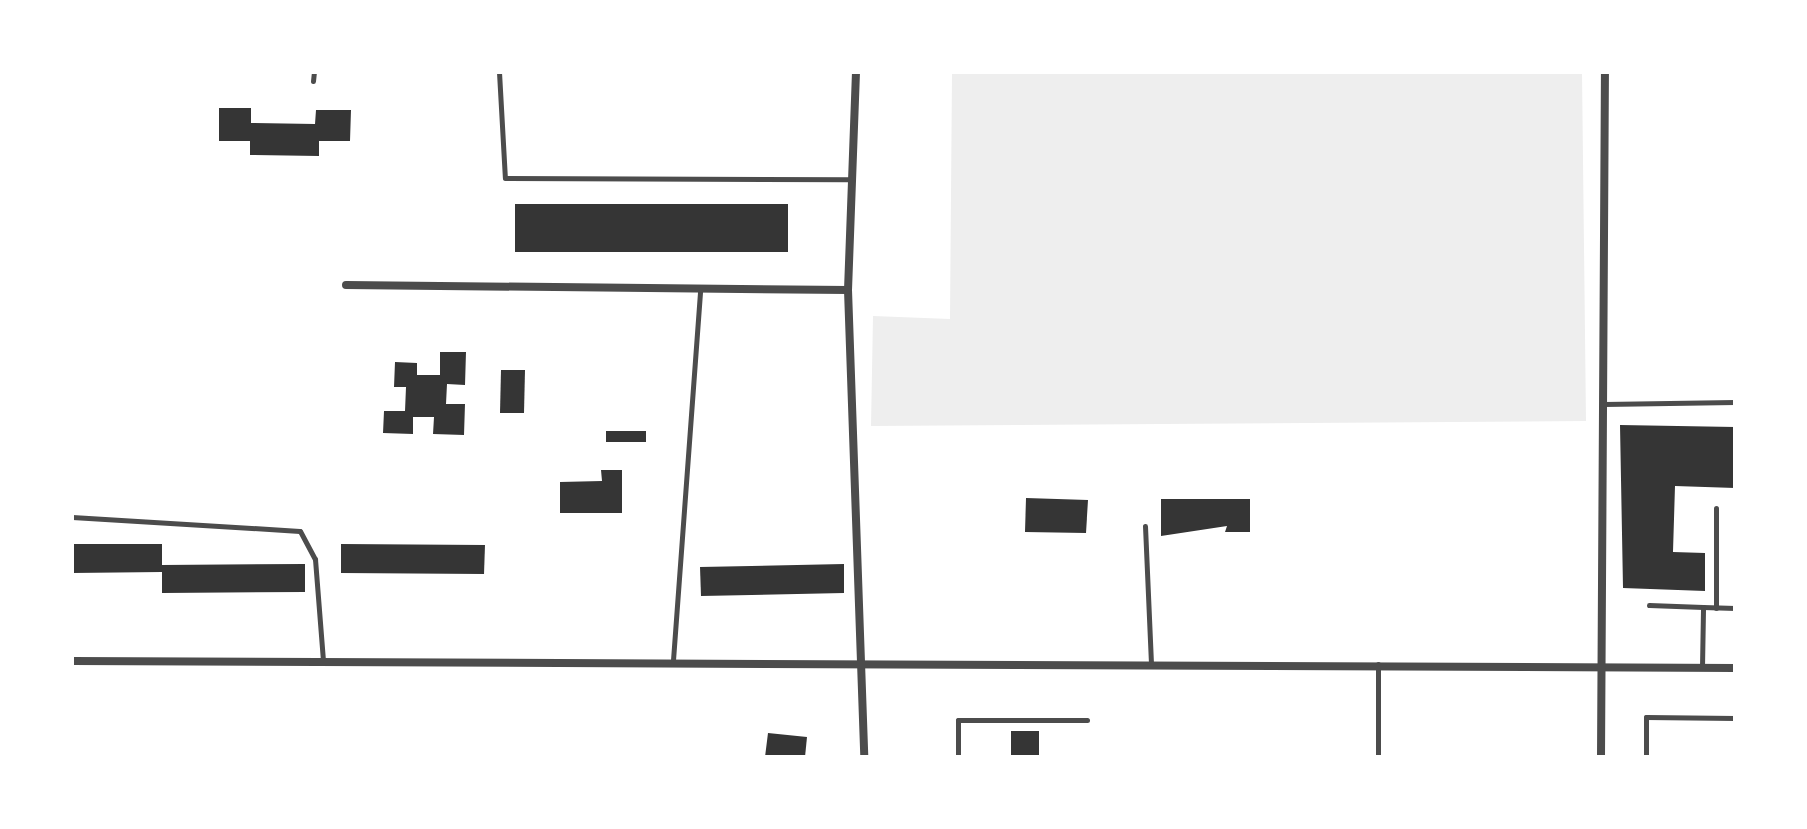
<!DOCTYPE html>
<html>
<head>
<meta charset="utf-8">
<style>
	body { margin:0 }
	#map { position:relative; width:1807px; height:829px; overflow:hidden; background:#fff; font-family:Ubuntu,sans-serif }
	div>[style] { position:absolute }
	.green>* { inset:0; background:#eee }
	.building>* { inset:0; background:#353535 }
	.service>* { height:5px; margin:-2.5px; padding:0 2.5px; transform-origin:2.5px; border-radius:2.5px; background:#4c4c4c }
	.minor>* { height:8px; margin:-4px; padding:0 4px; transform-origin:4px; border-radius:4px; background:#4c4c4c }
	span { translate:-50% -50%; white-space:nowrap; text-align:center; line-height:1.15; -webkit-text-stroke:7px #fff; paint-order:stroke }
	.frame { position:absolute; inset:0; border:74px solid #fff; pointer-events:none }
</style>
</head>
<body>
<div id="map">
	<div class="green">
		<div style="clip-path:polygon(952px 72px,1582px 72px,1586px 421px,871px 426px,873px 316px,950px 319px)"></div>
	</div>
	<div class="building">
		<div style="clip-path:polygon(219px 108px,251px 108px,251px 123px,315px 124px,316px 110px,351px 110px,350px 141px,319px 141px,319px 156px,250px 155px,250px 141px,219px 141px)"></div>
		<div style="clip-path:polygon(515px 204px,788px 204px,788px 252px,515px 252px)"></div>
		<div style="clip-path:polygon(440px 352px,466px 352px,465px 385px,447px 384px,446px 404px,465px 404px,464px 435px,433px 434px,434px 417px,413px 417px,413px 434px,383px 433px,384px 411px,405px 411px,406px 387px,394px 387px,395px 362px,417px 363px,417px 375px,440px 375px)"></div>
		<div style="clip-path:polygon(501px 370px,525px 370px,524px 413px,500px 413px)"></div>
		<div style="clip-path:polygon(1620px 425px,1735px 427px,1735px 488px,1675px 486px,1673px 552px,1705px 553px,1705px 591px,1623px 588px)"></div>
		<div style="clip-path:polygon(606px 431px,646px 431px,646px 442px,606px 442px)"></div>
		<div style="clip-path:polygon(601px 470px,622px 470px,622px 513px,560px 513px,560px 482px,602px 481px)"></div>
		<div style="clip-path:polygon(1026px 498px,1088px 500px,1086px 533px,1025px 532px)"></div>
		<div style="clip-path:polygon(1161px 499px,1250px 499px,1250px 532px,1225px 532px,1227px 526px,1161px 536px)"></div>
		<div style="clip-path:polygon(72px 544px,162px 544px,162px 565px,305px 564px,305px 592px,162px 593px,162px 572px,72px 573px)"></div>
		<div style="clip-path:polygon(341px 544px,485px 545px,484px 574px,341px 573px)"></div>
		<div style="clip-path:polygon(844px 564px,844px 593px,701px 596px,700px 567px)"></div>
		<div style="clip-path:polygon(1011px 731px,1039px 731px,1039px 757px,1011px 757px)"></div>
		<div style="clip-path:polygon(768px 733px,807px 737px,805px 757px,765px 757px)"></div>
	</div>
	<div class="service">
		<div style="left:499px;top:72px;width:106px;rotate:86.8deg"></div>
		<div style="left:505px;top:178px;width:345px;rotate:0.2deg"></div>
		<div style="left:313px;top:81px;width:9px;rotate:-84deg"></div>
		<div style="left:1604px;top:404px;width:131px;rotate:-0.9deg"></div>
		<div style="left:1716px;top:508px;width:100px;rotate:90deg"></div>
		<div style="left:72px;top:517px;width:228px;rotate:3.5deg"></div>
		<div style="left:300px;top:531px;width:32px;rotate:62deg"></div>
		<div style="left:315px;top:559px;width:101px;rotate:85.5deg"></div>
		<div style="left:1145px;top:526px;width:136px;rotate:87.5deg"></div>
		<div style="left:1649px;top:605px;width:54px;rotate:2.1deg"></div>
		<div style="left:673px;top:660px;width:372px;rotate:-85.8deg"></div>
		<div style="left:1378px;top:664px;width:93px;rotate:90deg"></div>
		<div style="left:1702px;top:667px;width:60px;rotate:-89deg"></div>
		<div style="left:1703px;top:607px;width:32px;rotate:2deg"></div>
		<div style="left:958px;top:757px;width:37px;rotate:-90deg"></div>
		<div style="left:958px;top:720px;width:129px"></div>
		<div style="left:1646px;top:757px;width:40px;rotate:-90deg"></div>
		<div style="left:1646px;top:717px;width:89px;rotate:0.6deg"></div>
	</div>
	<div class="minor">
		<div style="left:856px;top:72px;width:218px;rotate:92.1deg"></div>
		<div style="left:848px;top:290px;width:467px;rotate:88deg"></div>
		<div style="left:346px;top:285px;width:502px;rotate:0.57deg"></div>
		<div style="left:72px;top:661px;width:1663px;rotate:0.24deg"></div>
		<div style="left:1601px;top:757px;width:685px;rotate:-89.67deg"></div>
	</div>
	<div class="frame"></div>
</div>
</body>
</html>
